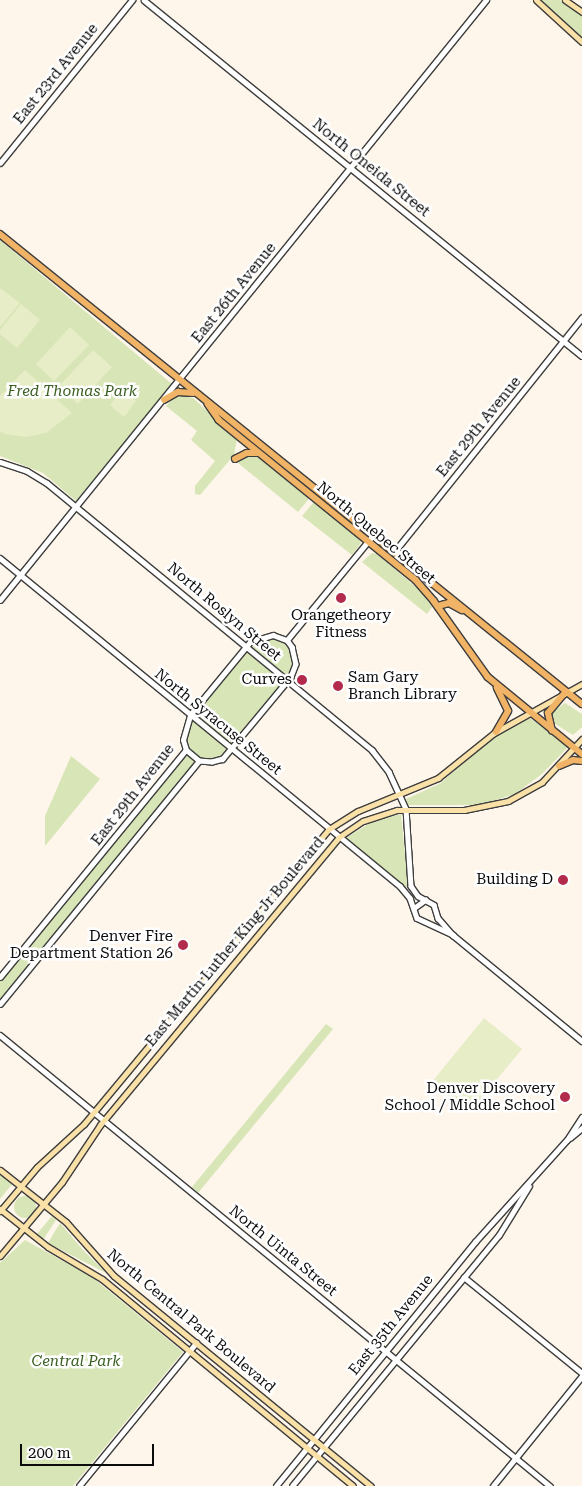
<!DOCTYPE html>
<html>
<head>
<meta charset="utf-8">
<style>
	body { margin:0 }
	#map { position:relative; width:582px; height:1486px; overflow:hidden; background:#fef6ea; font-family:"Roboto Serif",serif }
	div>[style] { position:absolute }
	.green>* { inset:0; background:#d8e5b6 }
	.round { border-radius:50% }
	.pitch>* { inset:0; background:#e7edc7 }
	.roads { filter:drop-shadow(1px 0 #3e3e3e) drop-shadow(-1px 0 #3e3e3e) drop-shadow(0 1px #3e3e3e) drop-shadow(0 -1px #3e3e3e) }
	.tertiary>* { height:4.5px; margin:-2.25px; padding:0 2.25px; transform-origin:2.25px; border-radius:2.25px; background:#fff }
	.secondary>* { height:5px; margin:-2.5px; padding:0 2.5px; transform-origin:2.5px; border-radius:2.5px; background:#fae1a8 }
	.primary>* { height:5.5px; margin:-2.75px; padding:0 2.75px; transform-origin:2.75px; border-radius:2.75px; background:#f1b467 }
	.dots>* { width:14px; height:14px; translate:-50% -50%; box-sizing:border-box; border:2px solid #fff; border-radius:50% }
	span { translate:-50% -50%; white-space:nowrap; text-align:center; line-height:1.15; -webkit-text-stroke:5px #fff; paint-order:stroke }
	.street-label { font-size:15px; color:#0b0b0b }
	.park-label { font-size:15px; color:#395e20; font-style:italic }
	.poi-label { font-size:15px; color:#0b0b0b }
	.left { translate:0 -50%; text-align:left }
	.right { translate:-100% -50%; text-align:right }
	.scale { position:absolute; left:20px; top:1444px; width:134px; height:22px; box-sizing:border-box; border:2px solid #0b0b0b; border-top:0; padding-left:6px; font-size:15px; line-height:18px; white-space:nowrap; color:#0b0b0b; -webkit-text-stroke:4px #fff; paint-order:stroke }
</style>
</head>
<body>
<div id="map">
	<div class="green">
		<div style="clip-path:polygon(541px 0,560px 0,582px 16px,582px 38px)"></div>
		<div style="clip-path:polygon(0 240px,172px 384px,76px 501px,43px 473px,0 456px)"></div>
		<div style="clip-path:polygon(176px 395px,193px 398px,237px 439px,234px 455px,200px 495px,195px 494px,195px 486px,215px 461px,191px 440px,197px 431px,166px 406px)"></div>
		<div style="clip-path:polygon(246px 455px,261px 457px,308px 494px,308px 500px,298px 512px,238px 463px)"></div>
		<div style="clip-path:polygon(313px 503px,318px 503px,359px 538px,361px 543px,352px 555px,302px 516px)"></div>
		<div style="clip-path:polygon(372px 553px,377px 554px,424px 594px,432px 607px,427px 614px,362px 562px)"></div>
		<div style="clip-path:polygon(280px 637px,292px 647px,295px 671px,223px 759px,212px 762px,199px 761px,0 1004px,0 977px,186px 751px,184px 726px,190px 715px,256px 639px)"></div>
		<div style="clip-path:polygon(565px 703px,582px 714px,582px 727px,573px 735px,552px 722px,551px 713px)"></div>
		<div style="clip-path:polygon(530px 718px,568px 747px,542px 774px,515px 794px,481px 805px,408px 805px,406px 799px,441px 783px,483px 744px)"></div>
		<div style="clip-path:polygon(71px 756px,100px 779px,45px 846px,45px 816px)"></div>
		<div style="clip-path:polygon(401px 814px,408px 885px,406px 888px,346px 838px,370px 823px)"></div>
		<div style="clip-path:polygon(326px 1024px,333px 1029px,198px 1193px,192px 1187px)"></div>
		<div style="clip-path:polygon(0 1172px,14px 1182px,0 1199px)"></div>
		<div class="round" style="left:14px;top:1196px;width:22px;height:22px"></div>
		<div style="clip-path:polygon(52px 1216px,56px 1220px,43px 1240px,36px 1235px)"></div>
		<div style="clip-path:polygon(60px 1223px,83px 1250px,106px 1273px,48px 1243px)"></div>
		<div style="clip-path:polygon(25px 1240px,92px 1277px,183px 1352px,73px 1486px,0 1486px,0 1263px)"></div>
	</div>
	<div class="pitch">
		<div style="clip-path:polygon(0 288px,20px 303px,0 327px)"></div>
		<div style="clip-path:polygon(21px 304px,40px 320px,17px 348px,0 334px,0 330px)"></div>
		<div style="clip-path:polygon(70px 327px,89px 345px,54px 381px,36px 364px)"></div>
		<div style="clip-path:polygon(93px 350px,112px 367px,78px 404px,59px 386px)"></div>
		<div style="clip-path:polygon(25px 370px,72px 413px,46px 433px,26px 437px,6px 434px,0 432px,0 396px)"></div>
		<div style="clip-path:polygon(122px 390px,136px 401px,124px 417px,110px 405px)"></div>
		<div style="clip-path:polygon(484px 1018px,522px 1049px,469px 1113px,431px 1083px)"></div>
	</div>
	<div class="roads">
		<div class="tertiary">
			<div style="left:144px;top:0;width:564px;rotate:39.1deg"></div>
			<div style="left:0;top:163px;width:210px;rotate:-51deg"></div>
			<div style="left:0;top:462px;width:28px;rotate:18deg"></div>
			<div style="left:27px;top:471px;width:23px;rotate:31deg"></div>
			<div style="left:47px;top:483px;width:421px;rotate:39.4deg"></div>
			<div style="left:372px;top:750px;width:28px;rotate:52deg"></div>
			<div style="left:389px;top:772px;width:41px;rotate:65.3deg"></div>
			<div style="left:406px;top:809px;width:77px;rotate:86.3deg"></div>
			<div style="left:411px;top:886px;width:12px;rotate:55deg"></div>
			<div style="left:418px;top:896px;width:18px;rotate:29deg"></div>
			<div style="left:434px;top:905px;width:14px;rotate:73deg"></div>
			<div style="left:438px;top:918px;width:23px;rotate:49deg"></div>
			<div style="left:395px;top:551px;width:299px;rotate:-51.3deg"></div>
			<div style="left:0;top:558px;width:517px;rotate:39.35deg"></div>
			<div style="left:400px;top:886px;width:16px;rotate:50deg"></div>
			<div style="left:410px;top:898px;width:21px;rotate:71deg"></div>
			<div style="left:417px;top:918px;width:40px;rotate:25deg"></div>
			<div style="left:453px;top:935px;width:167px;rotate:39.4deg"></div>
			<div style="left:0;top:600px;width:772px;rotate:-50.99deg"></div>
			<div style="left:273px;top:635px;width:15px;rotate:20deg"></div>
			<div style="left:287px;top:640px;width:9px;rotate:54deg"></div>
			<div style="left:292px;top:647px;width:17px;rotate:77deg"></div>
			<div style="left:296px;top:664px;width:14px;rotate:111deg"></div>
			<div style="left:291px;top:677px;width:107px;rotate:129.7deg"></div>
			<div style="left:223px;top:759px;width:11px;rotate:165deg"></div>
			<div style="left:212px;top:762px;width:13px;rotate:-176deg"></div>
			<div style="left:199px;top:761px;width:17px;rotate:-140deg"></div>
			<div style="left:186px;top:750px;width:10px;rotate:-107deg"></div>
			<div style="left:183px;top:740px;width:26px;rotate:-74deg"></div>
			<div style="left:190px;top:715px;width:94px;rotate:-50.6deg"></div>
			<div style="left:250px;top:642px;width:24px;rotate:-17deg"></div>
			<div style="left:287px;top:640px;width:137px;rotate:-50.6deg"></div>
			<div style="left:414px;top:908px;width:14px;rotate:-36deg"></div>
			<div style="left:0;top:977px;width:293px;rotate:-50.7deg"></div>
			<div style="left:0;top:1004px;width:314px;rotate:-50.7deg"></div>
			<div style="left:0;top:1035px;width:711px;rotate:39.35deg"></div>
			<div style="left:570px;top:1138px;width:16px;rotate:-40deg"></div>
			<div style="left:464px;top:1277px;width:152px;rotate:39.1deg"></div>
			<div style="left:79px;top:1486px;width:185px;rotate:-50.7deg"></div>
			<div style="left:276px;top:1486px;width:315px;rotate:-50.8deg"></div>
			<div style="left:475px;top:1242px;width:137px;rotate:-48deg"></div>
			<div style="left:567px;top:1140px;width:27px;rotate:-57deg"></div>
			<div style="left:292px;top:1486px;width:325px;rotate:-50.5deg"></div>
			<div style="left:499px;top:1235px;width:57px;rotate:-58.5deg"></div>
			<div style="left:493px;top:1486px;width:141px;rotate:-51deg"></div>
		</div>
		<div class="secondary">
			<div style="left:536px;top:0;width:62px;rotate:42.4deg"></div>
			<div style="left:565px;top:0;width:21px;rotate:35deg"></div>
			<div style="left:0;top:1170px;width:84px;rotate:38.2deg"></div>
			<div style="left:66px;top:1222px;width:72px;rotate:48.4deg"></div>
			<div style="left:114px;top:1276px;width:332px;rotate:39.3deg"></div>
			<div style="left:0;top:1209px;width:61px;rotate:38.4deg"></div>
			<div style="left:48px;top:1247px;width:63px;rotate:30.7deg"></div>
			<div style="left:102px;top:1279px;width:325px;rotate:39.5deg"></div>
			<div style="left:0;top:1211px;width:57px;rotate:-49.9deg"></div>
			<div style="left:37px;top:1167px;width:64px;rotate:-42.5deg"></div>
			<div style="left:84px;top:1124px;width:383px;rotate:-50.3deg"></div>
			<div style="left:329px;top:829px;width:34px;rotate:-32deg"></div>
			<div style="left:358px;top:811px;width:87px;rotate:-22.4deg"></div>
			<div style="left:438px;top:778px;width:72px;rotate:-38.8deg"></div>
			<div style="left:494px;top:733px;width:101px;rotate:-29.1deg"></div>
			<div style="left:0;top:1256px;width:97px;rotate:-50deg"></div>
			<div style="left:62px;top:1182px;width:69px;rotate:-56.3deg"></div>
			<div style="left:100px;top:1125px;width:374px;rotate:-50.3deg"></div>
			<div style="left:339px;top:837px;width:29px;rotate:-34deg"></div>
			<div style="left:363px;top:821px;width:36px;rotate:-18deg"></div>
			<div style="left:397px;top:810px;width:67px"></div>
			<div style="left:464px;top:810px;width:45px;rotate:-11.6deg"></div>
			<div style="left:508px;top:801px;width:39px;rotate:-29deg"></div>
			<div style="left:542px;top:782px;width:59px;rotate:-47.1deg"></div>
		</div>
		<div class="primary">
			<div style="left:0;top:234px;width:748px;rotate:38.92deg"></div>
			<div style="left:164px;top:400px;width:16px;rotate:-30deg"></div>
			<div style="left:178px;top:392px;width:15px;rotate:4deg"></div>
			<div style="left:208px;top:404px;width:19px;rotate:55deg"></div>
			<div style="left:219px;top:420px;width:254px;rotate:39.1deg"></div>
			<div style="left:416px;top:580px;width:28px;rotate:49deg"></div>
			<div style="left:434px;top:601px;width:93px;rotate:54.6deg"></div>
			<div style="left:488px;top:677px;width:122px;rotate:39.3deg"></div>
			<div style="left:235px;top:459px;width:13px;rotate:-27deg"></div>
			<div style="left:247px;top:453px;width:11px"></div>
			<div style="left:438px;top:606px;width:11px;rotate:-15deg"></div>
			<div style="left:449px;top:603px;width:15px;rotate:28deg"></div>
			<div style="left:552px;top:731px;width:18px;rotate:-103deg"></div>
			<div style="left:548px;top:713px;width:26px;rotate:-50deg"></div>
			<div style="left:496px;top:732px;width:24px;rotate:-60deg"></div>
			<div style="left:508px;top:711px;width:25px;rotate:-116deg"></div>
			<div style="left:559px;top:766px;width:15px;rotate:-23deg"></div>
			<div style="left:573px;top:760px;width:9px;rotate:6deg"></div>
		</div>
	</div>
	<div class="dots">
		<div style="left:341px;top:598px;background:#b22b4c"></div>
		<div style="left:302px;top:680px;background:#b22b4c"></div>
		<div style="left:338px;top:686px;background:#b22b4c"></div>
		<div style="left:563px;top:880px;background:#b22b4c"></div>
		<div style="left:183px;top:945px;background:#b22b4c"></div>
		<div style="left:565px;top:1097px;background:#b22b4c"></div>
	</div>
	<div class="street-label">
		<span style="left:56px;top:74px;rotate:-51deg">East 23rd Avenue</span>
		<span style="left:371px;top:168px;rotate:39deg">North Oneida Street</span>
		<span style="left:234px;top:293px;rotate:-51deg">East 26th Avenue</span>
		<span style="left:479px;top:427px;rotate:-51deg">East 29th Avenue</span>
		<span style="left:376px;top:533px;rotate:40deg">North Quebec Street</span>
		<span style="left:224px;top:612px;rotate:40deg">North Roslyn Street</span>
		<span style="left:218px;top:722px;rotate:39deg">North Syracuse Street</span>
		<span style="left:133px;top:795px;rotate:-52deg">East 29th Avenue</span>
		<span style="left:235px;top:942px;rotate:-50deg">East Martin Luther King Jr Boulevard</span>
		<span style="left:283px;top:1251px;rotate:39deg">North Uinta Street</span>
		<span style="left:191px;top:1321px;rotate:40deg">North Central Park Boulevard</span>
		<span style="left:391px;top:1325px;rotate:-51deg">East 35th Avenue</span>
	</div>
	<div class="park-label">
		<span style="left:72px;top:392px">Fred Thomas Park</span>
		<span style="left:76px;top:1362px">Central Park</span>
	</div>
	<div class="poi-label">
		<span style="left:341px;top:624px">Orangetheory<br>Fitness</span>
		<span class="left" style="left:348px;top:686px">Sam Gary<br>Branch Library</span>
		<span class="right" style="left:292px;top:680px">Curves</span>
		<span class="right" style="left:553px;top:880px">Building D</span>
		<span class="right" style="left:173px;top:945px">Denver Fire<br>Department Station 26</span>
		<span class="right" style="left:555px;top:1097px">Denver Discovery<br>School / Middle School</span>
	</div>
	<div class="scale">200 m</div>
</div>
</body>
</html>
